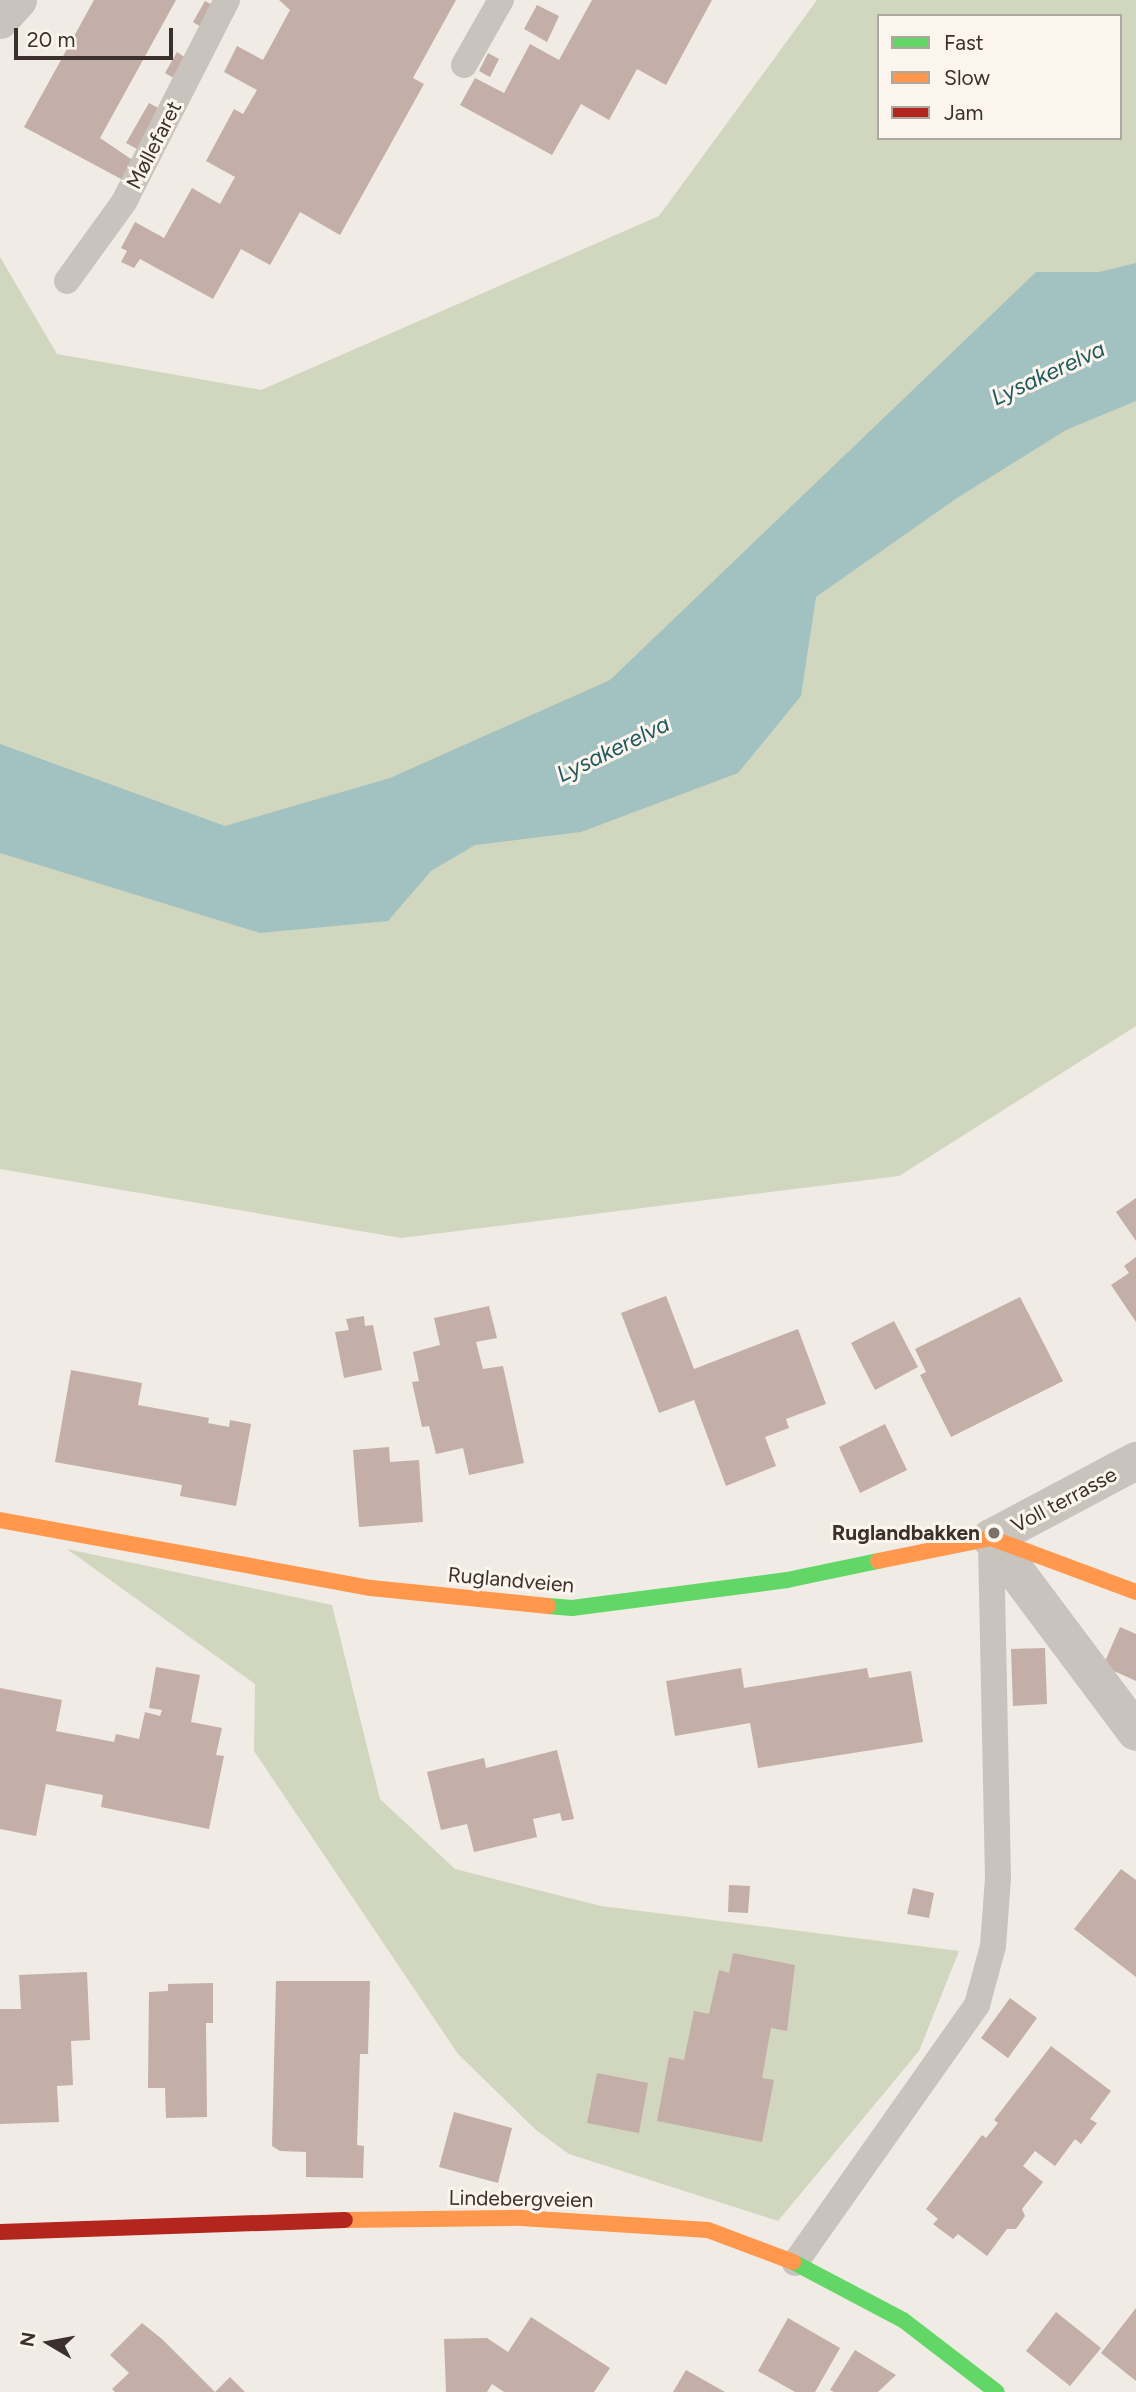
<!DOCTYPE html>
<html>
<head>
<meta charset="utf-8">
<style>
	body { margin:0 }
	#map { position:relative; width:1136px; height:2392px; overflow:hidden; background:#f0ebe5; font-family:Figtree,sans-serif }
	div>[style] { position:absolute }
	.green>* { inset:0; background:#d1d6bf }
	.water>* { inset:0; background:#a1c2c1 }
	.building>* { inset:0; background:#c3afa7 }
	.lane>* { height:26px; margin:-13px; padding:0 13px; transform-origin:13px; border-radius:13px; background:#c9c3be }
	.street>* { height:38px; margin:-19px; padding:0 19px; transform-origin:19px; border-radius:19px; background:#c9c3be }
	.fast>* { height:16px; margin:-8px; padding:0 8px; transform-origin:8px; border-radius:8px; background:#63d668 }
	.slow>* { height:16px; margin:-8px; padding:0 8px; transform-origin:8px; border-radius:8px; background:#ff974d }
	.jam>* { height:16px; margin:-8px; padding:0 8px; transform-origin:8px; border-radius:8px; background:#b3261e }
	.dots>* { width:19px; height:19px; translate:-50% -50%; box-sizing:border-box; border:4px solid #fbf5ee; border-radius:50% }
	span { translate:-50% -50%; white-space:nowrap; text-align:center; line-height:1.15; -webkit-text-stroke:6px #fbf5ee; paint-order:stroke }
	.street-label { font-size:21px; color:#3b302b }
	.poi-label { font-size:21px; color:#3b302b; font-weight:700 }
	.right { translate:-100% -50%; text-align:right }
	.water-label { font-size:23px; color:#1f5a5e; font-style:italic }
	.legend { position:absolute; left:877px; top:14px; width:245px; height:126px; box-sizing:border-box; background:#fbf5ee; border:2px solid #aea6a0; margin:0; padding:9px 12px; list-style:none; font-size:21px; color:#3b302b }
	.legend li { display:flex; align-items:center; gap:14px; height:35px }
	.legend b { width:35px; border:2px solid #aea6a0 }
	.north { position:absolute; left:14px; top:2308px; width:70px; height:70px; -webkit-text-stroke:5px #fbf5ee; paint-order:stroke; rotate:280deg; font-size:19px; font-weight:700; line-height:28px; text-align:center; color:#3b302b }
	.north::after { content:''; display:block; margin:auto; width:24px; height:32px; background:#3b302b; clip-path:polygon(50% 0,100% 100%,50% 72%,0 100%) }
	.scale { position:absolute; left:14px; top:28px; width:159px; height:32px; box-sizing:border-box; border:4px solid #3b302b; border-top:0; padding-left:9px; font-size:21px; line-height:24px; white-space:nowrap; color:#3b302b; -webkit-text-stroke:5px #fbf5ee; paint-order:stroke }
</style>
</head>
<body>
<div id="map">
	<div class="green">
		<div style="clip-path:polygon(evenodd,817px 0,1136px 0,1136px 1026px,899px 1176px,401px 1238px,0 1169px,0 257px,57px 354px,261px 390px,659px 216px,817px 0,879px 16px,1120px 16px,1120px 138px,879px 138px,879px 16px)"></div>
		<div style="clip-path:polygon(67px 1549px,332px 1605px,380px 1799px,455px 1869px,601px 1906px,959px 1951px,919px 2051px,778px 2221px,569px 2154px,536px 2130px,458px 2054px,254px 1751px,255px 1684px)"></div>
	</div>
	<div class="water">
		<div style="clip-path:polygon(1136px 263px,1136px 401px,1066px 430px,957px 498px,816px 597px,801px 696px,738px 773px,581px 832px,475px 845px,431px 871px,388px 921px,260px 933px,0 853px,0 744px,225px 826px,390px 778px,610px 680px,1036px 272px,1099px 272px)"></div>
	</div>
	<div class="building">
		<div style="clip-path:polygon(94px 0,176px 0,100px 138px,134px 161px,123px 180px,24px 127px)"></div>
		<div style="clip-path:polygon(279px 0,456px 0,413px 78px,424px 84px,340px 235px,300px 212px,270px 265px,241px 249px,213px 299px,140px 259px,134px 268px,121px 262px,127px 251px,121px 248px,135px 222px,164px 238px,192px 188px,220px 204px,235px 177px,206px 161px,234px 109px,243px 114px,257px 90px,224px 72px,237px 46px,263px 60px,290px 10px)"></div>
		<div style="clip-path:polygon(592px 0,712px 0,666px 85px,637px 69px,609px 120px,581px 104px,552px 155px,460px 105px,475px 78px,504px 93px,530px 44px,559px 60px)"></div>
		<div style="clip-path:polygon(205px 1px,218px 8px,206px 30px,193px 22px)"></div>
		<div style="clip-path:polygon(537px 5px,559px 16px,547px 42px,524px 29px)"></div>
		<div style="clip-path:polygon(177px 52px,189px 60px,177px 80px,165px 73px)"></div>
		<div style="clip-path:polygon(488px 53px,499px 59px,490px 77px,479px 71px)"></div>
		<div style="clip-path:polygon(149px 103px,162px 110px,139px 150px,126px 143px)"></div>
		<div style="clip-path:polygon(1136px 1198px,1136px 1241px,1116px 1212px)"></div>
		<div style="clip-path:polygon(1136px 1257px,1136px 1322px,1111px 1285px,1129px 1273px,1124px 1266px)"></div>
		<div style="clip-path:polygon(666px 1296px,694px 1369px,798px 1329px,826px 1404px,786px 1419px,789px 1428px,765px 1437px,776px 1466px,726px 1486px,694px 1400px,659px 1413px,621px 1313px)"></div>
		<div style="clip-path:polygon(1020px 1297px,1063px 1381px,951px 1437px,920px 1375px,926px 1372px,915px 1349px)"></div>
		<div style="clip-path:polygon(489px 1306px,497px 1338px,476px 1342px,483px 1369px,503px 1366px,524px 1463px,469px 1475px,463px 1448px,436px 1454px,429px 1426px,422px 1427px,412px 1382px,419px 1381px,413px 1352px,440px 1345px,434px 1318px)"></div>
		<div style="clip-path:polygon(364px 1316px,365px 1326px,373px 1325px,382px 1370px,344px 1378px,335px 1332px,349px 1330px,346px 1319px)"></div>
		<div style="clip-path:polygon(894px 1321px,918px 1367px,875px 1390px,851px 1343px)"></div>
		<div style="clip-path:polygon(71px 1370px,142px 1383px,138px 1405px,209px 1418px,208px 1423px,229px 1427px,230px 1420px,251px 1424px,236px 1506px,180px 1496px,182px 1485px,55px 1462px)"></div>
		<div style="clip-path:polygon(885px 1424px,907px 1470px,860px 1493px,839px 1447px)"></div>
		<div style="clip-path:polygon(389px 1447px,390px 1462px,419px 1460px,423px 1522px,359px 1527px,353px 1450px)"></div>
		<div style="clip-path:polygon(1120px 1627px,1136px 1634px,1136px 1681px,1103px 1666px)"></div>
		<div style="clip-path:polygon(1045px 1648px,1047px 1704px,1013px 1706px,1011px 1649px)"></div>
		<div style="clip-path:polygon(156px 1667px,200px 1675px,191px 1722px,222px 1728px,216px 1755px,224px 1756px,209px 1829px,101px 1807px,103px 1795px,46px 1784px,36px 1836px,0 1829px,0 1688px,62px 1700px,56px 1731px,114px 1742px,116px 1734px,139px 1739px,145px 1712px,160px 1716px,162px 1710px,149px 1708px)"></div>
		<div style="clip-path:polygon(741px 1668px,744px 1688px,867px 1668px,869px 1678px,911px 1671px,923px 1742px,758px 1768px,750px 1723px,675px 1736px,666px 1681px)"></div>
		<div style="clip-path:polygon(557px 1750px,574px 1819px,562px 1821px,560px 1813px,533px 1819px,537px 1837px,474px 1852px,467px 1824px,441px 1830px,427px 1772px,484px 1758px,486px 1768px)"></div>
		<div style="clip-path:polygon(1121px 1869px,1136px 1880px,1136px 1977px,1074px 1929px)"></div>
		<div style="clip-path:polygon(729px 1885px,750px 1886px,748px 1913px,728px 1912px)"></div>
		<div style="clip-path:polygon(913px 1888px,934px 1893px,929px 1918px,907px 1914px)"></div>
		<div style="clip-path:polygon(733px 1953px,795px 1965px,787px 2031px,771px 2028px,762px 2078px,774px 2080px,762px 2142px,657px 2121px,669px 2057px,684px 2060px,694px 2011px,709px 2014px,719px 1970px,729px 1973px)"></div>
		<div style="clip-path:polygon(87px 1972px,90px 2040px,71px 2041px,73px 2085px,57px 2086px,59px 2122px,0 2124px,0 2009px,21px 2009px,19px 1975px)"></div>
		<div style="clip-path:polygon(276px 1981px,370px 1981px,368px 2054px,360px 2054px,357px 2145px,364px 2146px,363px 2178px,306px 2177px,306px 2152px,280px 2151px,272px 2146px)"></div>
		<div style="clip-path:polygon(213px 1983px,213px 2023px,206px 2023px,207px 2117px,166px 2118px,165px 2088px,148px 2088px,149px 1992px,168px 1991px,168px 1984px)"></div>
		<div style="clip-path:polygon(1010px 1998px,1037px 2018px,1008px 2058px,981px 2038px)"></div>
		<div style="clip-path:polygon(1051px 2046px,1111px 2091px,1090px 2119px,1097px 2123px,1081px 2144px,1075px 2139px,1055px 2166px,1035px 2151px,1023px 2166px,1043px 2182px,1022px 2209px,1025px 2216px,1016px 2229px,1007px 2229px,987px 2256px,958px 2234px,953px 2239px,933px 2224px,938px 2219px,926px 2209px,982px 2135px,986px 2138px,998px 2123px,994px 2120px)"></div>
		<div style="clip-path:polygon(597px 2073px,648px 2083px,639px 2133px,587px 2123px)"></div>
		<div style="clip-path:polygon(454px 2112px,512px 2128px,498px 2183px,439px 2167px)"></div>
		<div style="clip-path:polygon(1136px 2308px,1136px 2381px,1101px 2353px)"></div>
		<div style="clip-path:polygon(1056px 2312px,1101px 2348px,1070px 2386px,1026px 2351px)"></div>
		<div style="clip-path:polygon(531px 2317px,610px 2368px,594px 2392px,504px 2392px,492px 2384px,487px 2392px,446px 2392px,444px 2339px,487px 2338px,508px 2352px)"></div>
		<div style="clip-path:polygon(788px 2318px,840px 2348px,815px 2392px,795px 2392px,758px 2371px)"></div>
		<div style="clip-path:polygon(142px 2323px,162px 2339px,215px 2392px,115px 2392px,112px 2389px,129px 2373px,110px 2355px)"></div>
		<div style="clip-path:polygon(855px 2350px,896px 2375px,878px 2392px,834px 2392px,830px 2390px)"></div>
		<div style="clip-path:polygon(686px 2370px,725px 2392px,673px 2392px)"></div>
		<div style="clip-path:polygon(230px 2377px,245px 2392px,215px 2392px)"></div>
	</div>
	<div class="lane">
		<div style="left:464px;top:65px;width:75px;rotate:-60.4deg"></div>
		<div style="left:67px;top:281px;width:97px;rotate:-54.2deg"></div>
		<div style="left:124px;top:202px;width:227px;rotate:-63deg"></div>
		<div style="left:795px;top:2263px;width:316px;rotate:-54.8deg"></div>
		<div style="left:977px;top:2005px;width:61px;rotate:-74.8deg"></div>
		<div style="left:993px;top:1946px;width:68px;rotate:-85.8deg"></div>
		<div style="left:998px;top:1878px;width:340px;rotate:-91.2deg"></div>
	</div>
	<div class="street">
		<div style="left:0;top:20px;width:27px;rotate:-48deg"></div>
		<div style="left:1136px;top:1461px;width:164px;rotate:152deg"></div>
		<div style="left:991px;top:1538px;width:242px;rotate:53.2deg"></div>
	</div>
	<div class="fast">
		<div style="left:548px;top:1606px;width:24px;rotate:5deg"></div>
		<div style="left:572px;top:1608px;width:217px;rotate:-7.4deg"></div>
		<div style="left:787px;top:1580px;width:93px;rotate:-11.8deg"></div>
		<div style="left:793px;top:2262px;width:124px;rotate:27.8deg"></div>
		<div style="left:903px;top:2320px;width:118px;rotate:37.5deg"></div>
	</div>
	<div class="slow">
		<div style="left:0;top:1520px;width:377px;rotate:10.4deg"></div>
		<div style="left:371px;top:1588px;width:178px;rotate:5.8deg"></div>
		<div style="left:878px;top:1561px;width:115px;rotate:-11.5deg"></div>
		<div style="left:991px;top:1538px;width:155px;rotate:20.4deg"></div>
		<div style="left:345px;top:2220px;width:176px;rotate:-0.7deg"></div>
		<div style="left:521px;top:2218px;width:187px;rotate:3.7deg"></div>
		<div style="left:708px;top:2230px;width:91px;rotate:20.6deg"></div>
	</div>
	<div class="jam">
		<div style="left:0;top:2232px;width:345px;rotate:-2deg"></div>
	</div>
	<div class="dots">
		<div style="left:994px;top:1533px;background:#7a716c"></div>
	</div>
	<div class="street-label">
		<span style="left:154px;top:145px;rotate:-63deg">Møllefaret</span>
		<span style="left:1064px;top:1500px;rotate:-28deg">Voll terrasse</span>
		<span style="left:511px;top:1580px;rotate:5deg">Ruglandveien</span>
		<span style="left:521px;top:2199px;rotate:1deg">Lindebergveien</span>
	</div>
	<div class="poi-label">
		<span class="right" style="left:980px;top:1533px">Ruglandbakken</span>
	</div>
	<div class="water-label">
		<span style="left:1048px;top:373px;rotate:-25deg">Lysakerelva</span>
		<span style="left:613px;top:749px;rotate:-26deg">Lysakerelva</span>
	</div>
	<ul class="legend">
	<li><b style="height:9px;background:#63d668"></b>Fast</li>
	<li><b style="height:9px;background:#ff974d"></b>Slow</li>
	<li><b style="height:9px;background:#b3261e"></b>Jam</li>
	</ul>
	<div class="north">N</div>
	<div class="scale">20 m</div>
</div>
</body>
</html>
